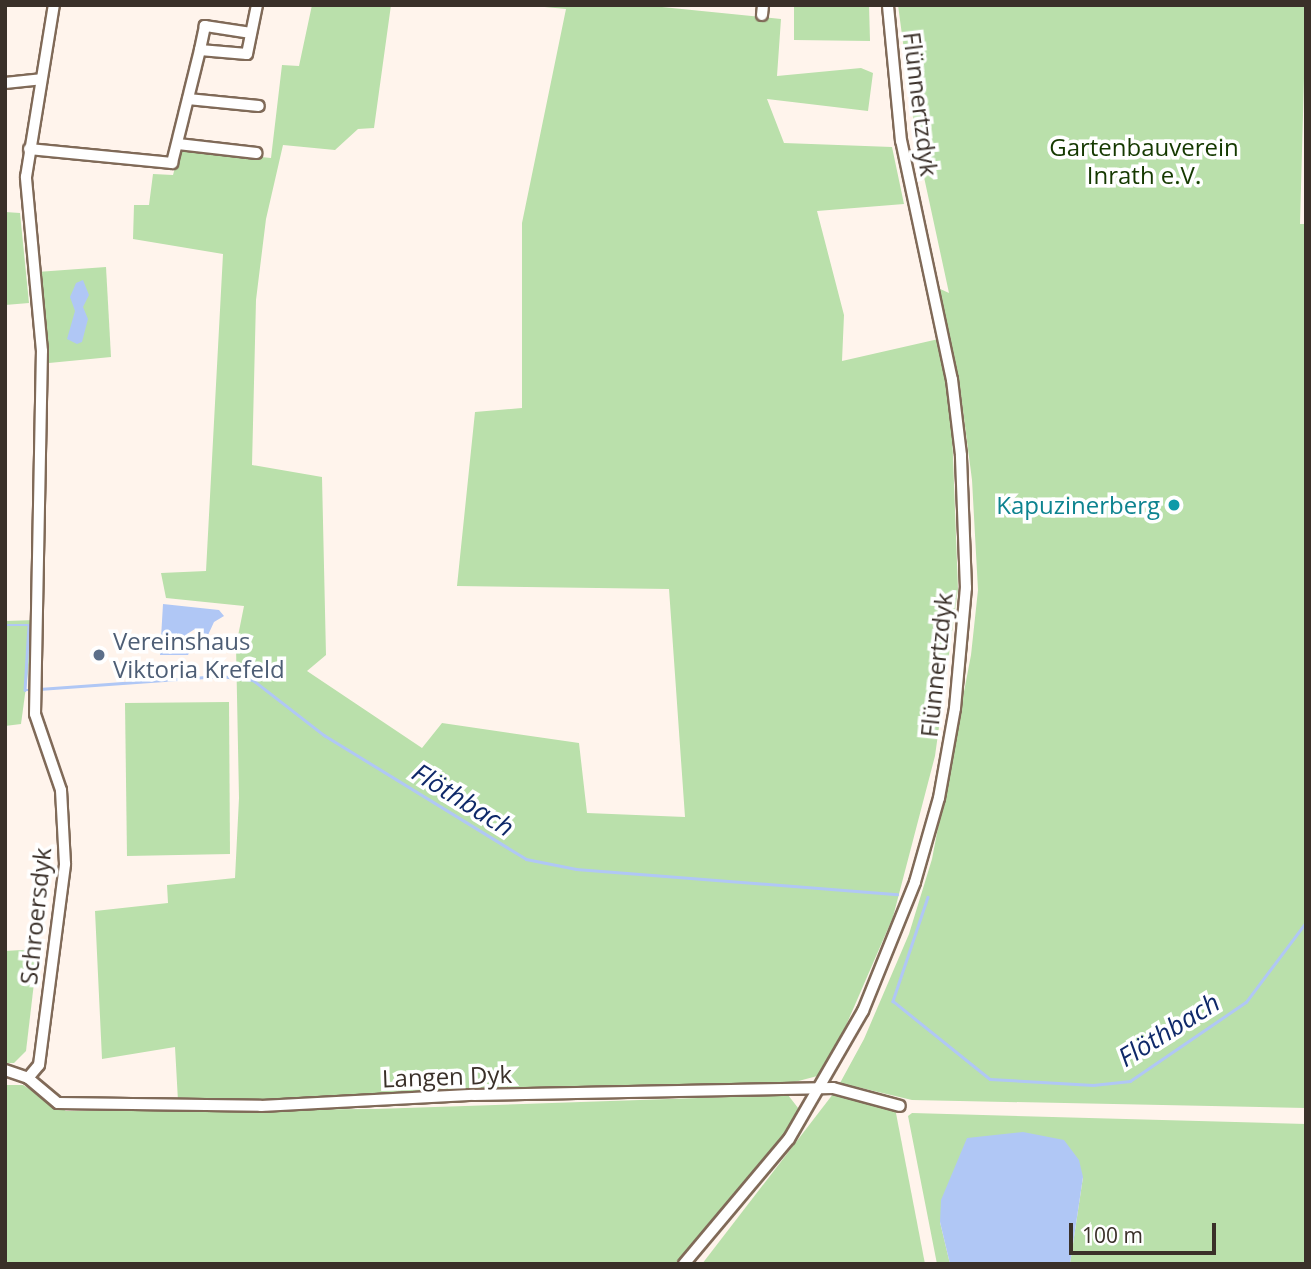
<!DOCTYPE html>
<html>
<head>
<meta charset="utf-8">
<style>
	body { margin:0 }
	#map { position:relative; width:1311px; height:1269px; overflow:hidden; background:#fff4ec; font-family:"Open Sans",sans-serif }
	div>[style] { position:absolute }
	.green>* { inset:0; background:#bae0ab }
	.water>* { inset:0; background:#b0c7f5 }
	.stream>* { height:2.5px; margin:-1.25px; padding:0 1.25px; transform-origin:1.25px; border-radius:1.25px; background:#b0c7f5 }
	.roads { filter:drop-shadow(2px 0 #806a58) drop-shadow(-2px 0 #806a58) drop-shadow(0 2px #806a58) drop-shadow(0 -2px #806a58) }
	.street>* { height:10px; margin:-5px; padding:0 5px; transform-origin:5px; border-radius:5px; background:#fff }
	.dots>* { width:19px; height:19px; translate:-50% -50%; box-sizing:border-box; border:4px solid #fff; border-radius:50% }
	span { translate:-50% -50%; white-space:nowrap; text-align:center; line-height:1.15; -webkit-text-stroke:7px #fff; paint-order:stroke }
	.street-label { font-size:24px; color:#3a3029 }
	.park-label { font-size:24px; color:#153900 }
	.culture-label { font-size:24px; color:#0d838f }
	.right { translate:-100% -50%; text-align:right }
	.service-label { font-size:24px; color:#4e5e75 }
	.left { translate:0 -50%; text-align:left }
	.water-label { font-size:26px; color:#0f2969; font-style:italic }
	.frame { position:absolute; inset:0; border:7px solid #3a3029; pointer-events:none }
	.scale { position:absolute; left:1069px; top:1223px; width:147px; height:32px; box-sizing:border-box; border:4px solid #3a3029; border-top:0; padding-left:9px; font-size:21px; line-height:24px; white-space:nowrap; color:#3a3029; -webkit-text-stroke:5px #fff; paint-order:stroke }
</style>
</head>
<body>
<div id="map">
	<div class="green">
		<div style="clip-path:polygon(312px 5px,391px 5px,374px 128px,358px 129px,335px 150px,283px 145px,266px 219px,256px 300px,252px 465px,322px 477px,326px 655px,307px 671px,422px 748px,442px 723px,579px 743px,587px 813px,685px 817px,669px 589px,457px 586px,475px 412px,522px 408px,522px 223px,566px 9px,523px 5px,642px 5px,781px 19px,777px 76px,861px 68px,873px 73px,868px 111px,767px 99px,784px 143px,892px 147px,904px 204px,817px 211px,844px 315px,842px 361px,943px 338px,950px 378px,958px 589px,935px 756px,893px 917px,825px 1074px,787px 1084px,675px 1089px,178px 1101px,175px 1047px,102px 1059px,95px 911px,168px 903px,167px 885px,235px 878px,239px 798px,236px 646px,244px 606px,166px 598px,161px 573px,206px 571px,223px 254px,133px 239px,134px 205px,149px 205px,153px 174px,173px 175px,180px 149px,271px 158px,282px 65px,299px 66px)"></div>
		<div style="clip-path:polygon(794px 5px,869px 5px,870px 41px,794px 40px)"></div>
		<div style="clip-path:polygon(898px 5px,1306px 5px,1300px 224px,1306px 224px,1306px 1108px,912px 1100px,840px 1083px,864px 1039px,909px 934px,932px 859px,971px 655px,978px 590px,972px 480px,959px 380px,952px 380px,938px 288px,949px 293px,916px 140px)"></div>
		<div style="clip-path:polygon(5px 212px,20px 213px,29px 303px,5px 305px)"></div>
		<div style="clip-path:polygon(106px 267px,111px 357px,49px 363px,37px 272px)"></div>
		<div style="clip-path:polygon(35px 620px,21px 724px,5px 726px,5px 621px)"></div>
		<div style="clip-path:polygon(229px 702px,230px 854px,127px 856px,125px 703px)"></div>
		<div style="clip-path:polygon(38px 949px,26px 1051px,14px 1063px,5px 1063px,5px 951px)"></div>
		<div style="clip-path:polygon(5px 1085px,23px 1085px,66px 1111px,375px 1109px,788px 1095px,802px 1113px,715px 1219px,687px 1264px,5px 1264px)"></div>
		<div style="clip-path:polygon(833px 1094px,895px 1108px,925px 1264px,702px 1264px)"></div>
		<div style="clip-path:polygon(912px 1113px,1306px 1124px,1306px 1264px,1070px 1264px,1083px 1177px,940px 1222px,950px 1264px,937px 1264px,908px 1116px)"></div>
	</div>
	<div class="water">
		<div style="clip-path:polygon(83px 280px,89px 295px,83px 307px,88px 319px,82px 342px,77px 344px,67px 339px,75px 311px,70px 297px,76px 283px)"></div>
		<div style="clip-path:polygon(163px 604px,219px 610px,224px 616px,214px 622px,203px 646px,195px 629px,187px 634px,192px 648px,188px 655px,160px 655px)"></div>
		<div style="clip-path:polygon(1023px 1132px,1064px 1140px,1079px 1160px,1083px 1177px,1070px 1264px,950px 1264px,940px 1222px,941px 1200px,967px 1138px)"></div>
	</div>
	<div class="stream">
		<div style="left:5px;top:625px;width:24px"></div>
		<div style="left:29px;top:625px;width:65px;rotate:93.5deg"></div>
		<div style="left:25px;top:690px;width:6px"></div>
		<div style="left:39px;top:689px;width:181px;rotate:-4.1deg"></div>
		<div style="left:220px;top:676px;width:33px;rotate:7deg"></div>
		<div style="left:253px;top:680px;width:90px;rotate:37.8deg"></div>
		<div style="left:324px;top:735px;width:237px;rotate:31.5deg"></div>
		<div style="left:526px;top:859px;width:51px;rotate:11.3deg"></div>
		<div style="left:576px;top:869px;width:322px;rotate:4.5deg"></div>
		<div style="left:928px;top:897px;width:110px;rotate:108.6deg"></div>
		<div style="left:893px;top:1001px;width:124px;rotate:38.8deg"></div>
		<div style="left:990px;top:1079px;width:103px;rotate:3.3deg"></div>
		<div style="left:1093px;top:1085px;width:37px;rotate:-6deg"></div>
		<div style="left:1130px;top:1081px;width:140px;rotate:-34.3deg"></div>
		<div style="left:1246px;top:1002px;width:100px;rotate:-53.1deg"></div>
	</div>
	<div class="roads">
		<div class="street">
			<div style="left:762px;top:15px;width:10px;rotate:-84deg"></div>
			<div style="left:251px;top:33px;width:47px;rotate:-171.3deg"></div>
			<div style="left:205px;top:26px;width:25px;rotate:102deg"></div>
			<div style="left:200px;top:50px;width:47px;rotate:4.9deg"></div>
			<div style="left:247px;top:54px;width:50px;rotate:-78.5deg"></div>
			<div style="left:5px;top:83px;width:36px;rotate:-6deg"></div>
			<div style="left:188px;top:99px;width:71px;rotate:5.6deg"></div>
			<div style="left:178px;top:144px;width:79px;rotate:6.6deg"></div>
			<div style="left:29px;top:149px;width:144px;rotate:5.6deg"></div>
			<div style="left:172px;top:163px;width:116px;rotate:-76.1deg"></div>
			<div style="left:5px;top:1070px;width:24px;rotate:19deg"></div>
			<div style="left:28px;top:1078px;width:39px;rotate:40deg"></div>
			<div style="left:58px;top:1103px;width:203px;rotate:0.8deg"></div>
			<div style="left:261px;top:1106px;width:213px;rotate:-3deg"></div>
			<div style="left:474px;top:1095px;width:359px;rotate:-1.1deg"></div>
			<div style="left:833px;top:1088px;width:69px;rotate:15deg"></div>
			<div style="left:28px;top:1078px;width:17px;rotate:-50deg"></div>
			<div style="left:39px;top:1065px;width:203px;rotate:-82.6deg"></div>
			<div style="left:65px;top:864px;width:74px;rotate:-93.1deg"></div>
			<div style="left:61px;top:790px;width:80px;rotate:-108.9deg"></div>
			<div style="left:35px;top:714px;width:363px;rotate:-88.9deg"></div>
			<div style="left:42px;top:351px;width:175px;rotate:-95.3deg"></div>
			<div style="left:26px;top:177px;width:174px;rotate:-80.8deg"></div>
			<div style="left:684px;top:1264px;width:163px;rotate:-50deg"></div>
			<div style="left:789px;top:1139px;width:148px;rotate:-60deg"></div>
			<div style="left:863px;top:1011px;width:139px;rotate:-68deg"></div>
			<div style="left:915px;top:882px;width:87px;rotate:-74.1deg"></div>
			<div style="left:939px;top:798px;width:91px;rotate:-79.9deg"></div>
			<div style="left:955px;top:708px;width:121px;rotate:-84.8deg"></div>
			<div style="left:966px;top:588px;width:133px;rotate:-92.2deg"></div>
			<div style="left:961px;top:455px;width:76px;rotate:-96.8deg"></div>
			<div style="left:952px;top:380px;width:244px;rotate:-102deg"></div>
			<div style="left:901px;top:141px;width:137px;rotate:-95.5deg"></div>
		</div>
	</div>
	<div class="dots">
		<div style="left:1174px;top:505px;background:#0f9aa8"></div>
		<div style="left:99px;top:655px;background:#5c6f8a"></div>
	</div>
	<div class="street-label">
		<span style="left:921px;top:104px;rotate:83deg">Flünnertzdyk</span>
		<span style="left:936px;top:665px;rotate:-84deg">Flünnertzdyk</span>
		<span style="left:35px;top:916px;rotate:-84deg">Schroersdyk</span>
		<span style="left:447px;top:1076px;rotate:-2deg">Langen Dyk</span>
	</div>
	<div class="park-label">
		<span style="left:1144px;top:161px">Gartenbauverein<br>Inrath e.V.</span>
	</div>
	<div class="culture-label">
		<span class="right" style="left:1160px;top:505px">Kapuzinerberg</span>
	</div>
	<div class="service-label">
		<span class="left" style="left:113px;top:655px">Vereinshaus<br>Viktoria Krefeld</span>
	</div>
	<div class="water-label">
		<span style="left:463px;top:800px;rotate:32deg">Flöthbach</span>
		<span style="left:1169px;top:1030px;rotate:-32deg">Flöthbach</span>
	</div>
	<div class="frame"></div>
	<div class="scale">100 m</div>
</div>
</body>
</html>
